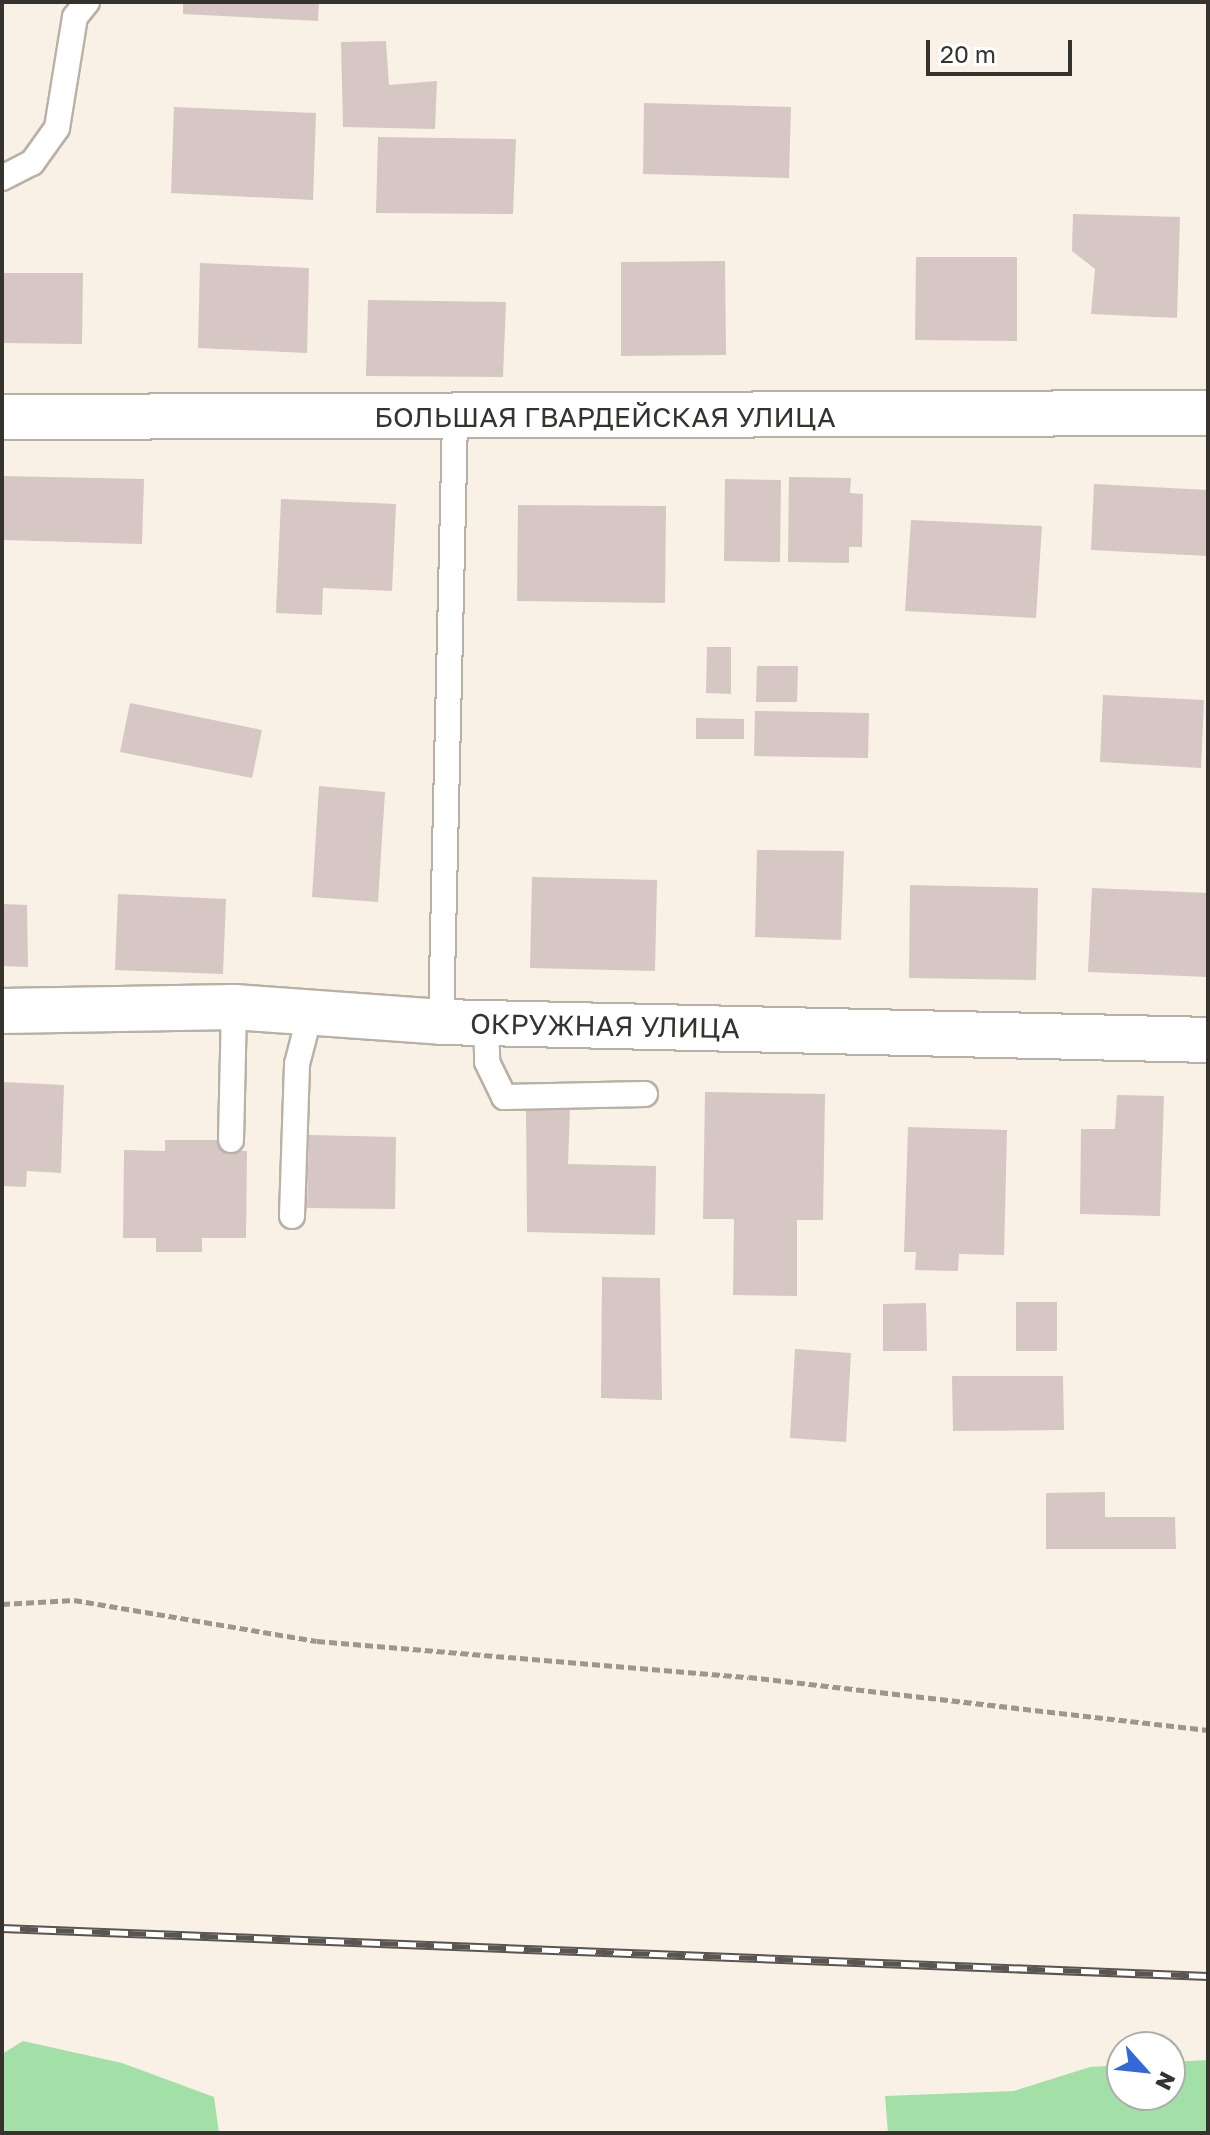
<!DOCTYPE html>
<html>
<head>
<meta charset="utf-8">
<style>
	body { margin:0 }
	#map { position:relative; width:1210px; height:2135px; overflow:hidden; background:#faf1e6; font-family:"Golos Text",sans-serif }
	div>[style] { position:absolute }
	.green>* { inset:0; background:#a3e0a7 }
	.building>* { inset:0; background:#d6c6c4 }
	.path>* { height:5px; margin-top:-2.5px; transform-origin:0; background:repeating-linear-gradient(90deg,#9d968f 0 8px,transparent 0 12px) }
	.roads { filter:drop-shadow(2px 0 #bab1a6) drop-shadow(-2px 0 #bab1a6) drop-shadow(0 2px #bab1a6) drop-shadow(0 -2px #bab1a6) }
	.lane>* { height:24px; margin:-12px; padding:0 12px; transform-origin:12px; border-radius:12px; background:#fff }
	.street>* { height:44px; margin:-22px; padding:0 22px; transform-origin:22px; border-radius:22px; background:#fff }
	.rail>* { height:9px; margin-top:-4.5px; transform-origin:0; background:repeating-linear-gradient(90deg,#fff 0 18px,#5a5550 0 36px); box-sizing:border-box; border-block:2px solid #5a5550 }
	span { translate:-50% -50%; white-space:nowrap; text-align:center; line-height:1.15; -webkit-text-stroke:7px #fff; paint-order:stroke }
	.street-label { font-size:28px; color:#36322e }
	.frame { position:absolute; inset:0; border:4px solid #36322e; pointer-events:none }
	.north { position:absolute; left:1106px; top:2031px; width:80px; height:80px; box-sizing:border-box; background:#fff; border:2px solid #afadab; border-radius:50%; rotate:117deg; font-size:22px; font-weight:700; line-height:32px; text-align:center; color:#36322e }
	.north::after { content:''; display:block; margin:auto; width:28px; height:36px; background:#3468d7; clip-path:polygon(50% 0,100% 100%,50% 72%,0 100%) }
	.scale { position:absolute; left:926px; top:40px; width:146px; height:36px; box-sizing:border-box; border:4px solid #36322e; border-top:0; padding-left:10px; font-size:24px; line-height:28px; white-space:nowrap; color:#36322e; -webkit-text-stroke:6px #fff; paint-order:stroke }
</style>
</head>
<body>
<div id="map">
	<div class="green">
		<div style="clip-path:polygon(23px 2041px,122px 2063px,214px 2097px,219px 2133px,2px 2133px,2px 2054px)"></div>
		<div style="clip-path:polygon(1208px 2060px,1208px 2133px,888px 2133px,885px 2096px,1014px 2091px,1090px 2067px,1122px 2065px,1122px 2095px,1170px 2095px,1170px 2062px)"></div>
	</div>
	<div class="building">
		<div style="clip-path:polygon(183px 2px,319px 2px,318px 21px,183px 14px)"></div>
		<div style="clip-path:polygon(386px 41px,389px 85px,437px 81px,435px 129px,343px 127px,341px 42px)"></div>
		<div style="clip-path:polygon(644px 103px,791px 107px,789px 178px,643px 174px)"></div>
		<div style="clip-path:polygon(174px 107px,316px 113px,313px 200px,171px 193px)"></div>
		<div style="clip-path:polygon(378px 137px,516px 139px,513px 214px,376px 213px)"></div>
		<div style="clip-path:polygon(1073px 214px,1180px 217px,1177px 318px,1091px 314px,1095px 269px,1072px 251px)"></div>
		<div style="clip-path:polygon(916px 257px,1017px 257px,1017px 341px,915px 340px)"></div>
		<div style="clip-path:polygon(725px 261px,726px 355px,621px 356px,621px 262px)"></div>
		<div style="clip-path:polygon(200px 263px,309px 268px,307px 353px,198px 348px)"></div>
		<div style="clip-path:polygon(2px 273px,83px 273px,82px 344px,2px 343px)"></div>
		<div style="clip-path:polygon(368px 300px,506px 302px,503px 377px,366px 376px)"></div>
		<div style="clip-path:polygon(2px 476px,144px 479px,142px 544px,2px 540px)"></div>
		<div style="clip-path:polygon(789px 477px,851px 478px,850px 493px,863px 494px,862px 547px,849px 547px,849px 563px,788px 562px)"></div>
		<div style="clip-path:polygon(725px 479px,781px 480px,780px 562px,724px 561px)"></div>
		<div style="clip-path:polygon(1094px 484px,1208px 490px,1208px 556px,1091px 550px)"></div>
		<div style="clip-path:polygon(281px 499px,396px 504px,392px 591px,323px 588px,322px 615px,276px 613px)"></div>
		<div style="clip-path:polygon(518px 505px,666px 506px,665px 603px,517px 601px)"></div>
		<div style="clip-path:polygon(911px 520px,1042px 526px,1036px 618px,905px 611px)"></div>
		<div style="clip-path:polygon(707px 647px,731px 647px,731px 694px,706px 693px)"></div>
		<div style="clip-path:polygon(757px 666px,798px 666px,797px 702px,756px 702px)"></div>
		<div style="clip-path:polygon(1103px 695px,1204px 700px,1201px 768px,1100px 762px)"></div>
		<div style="clip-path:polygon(130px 703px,262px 730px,252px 778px,120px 752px)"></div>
		<div style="clip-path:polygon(755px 711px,869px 713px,868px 758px,754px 756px)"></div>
		<div style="clip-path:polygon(696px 718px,744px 719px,744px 739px,696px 739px)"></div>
		<div style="clip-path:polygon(319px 786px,385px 792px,378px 902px,312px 897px)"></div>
		<div style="clip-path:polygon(757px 850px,844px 851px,841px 940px,755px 937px)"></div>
		<div style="clip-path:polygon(532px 877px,657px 880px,655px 971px,530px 968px)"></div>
		<div style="clip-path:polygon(910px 885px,1038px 888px,1036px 980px,909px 978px)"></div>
		<div style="clip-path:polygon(1092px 888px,1208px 893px,1208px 977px,1088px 972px)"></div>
		<div style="clip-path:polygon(118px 894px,226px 899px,223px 974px,115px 970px)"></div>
		<div style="clip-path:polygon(2px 904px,27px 905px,28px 967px,2px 966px)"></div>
		<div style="clip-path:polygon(2px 1082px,64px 1085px,61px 1173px,27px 1171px,26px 1187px,2px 1186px)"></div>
		<div style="clip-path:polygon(705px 1092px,825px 1094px,823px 1220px,797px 1220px,797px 1296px,733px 1295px,734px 1219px,703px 1219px)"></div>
		<div style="clip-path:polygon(1117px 1095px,1164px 1096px,1160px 1216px,1080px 1214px,1081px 1129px,1115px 1129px)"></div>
		<div style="clip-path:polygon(526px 1107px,570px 1108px,568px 1164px,656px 1166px,655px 1235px,527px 1232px)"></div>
		<div style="clip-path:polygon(908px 1127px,1007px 1130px,1004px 1255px,959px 1254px,958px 1271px,915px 1270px,916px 1252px,904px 1252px)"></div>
		<div style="clip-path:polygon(309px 1135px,396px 1137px,395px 1209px,307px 1208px)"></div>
		<div style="clip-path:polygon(165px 1140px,222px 1140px,221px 1151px,247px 1151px,246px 1238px,202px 1238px,202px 1252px,156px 1252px,156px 1238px,123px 1238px,124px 1150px,165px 1151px)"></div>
		<div style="clip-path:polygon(602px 1277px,660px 1278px,662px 1400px,601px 1398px)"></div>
		<div style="clip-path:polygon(1016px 1302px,1057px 1302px,1057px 1351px,1016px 1351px)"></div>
		<div style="clip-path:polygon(926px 1303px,927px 1351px,883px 1351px,883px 1304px)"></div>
		<div style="clip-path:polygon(795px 1349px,851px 1353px,846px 1442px,790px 1438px)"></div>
		<div style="clip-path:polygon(952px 1376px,1063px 1376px,1064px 1430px,953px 1431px)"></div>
		<div style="clip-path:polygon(1105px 1492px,1105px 1517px,1175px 1517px,1176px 1549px,1046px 1549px,1046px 1493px)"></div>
	</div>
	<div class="path">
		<div style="left:2px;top:1604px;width:72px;rotate:-3.2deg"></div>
		<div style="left:74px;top:1600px;width:246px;rotate:9.6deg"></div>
		<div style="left:317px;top:1641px;width:433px;rotate:4.8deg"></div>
		<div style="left:749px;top:1677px;width:462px;rotate:6.6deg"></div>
	</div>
	<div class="roads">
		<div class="lane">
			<div style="left:2px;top:178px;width:34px;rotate:-27deg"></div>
			<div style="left:32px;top:163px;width:43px;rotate:-54.5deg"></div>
			<div style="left:57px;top:128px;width:112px;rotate:-80.8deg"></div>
			<div style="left:75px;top:17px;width:19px;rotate:-51deg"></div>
			<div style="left:441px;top:1022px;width:603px;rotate:-88.67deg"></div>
			<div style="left:486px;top:1024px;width:38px;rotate:88deg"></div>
			<div style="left:487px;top:1062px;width:39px;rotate:64deg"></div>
			<div style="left:504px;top:1097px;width:141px;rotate:-1.2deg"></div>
			<div style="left:231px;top:1140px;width:133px;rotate:-88.7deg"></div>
			<div style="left:292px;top:1216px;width:152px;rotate:-88.1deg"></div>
			<div style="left:297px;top:1064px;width:52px;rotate:-75.4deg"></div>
		</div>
		<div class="street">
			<div style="left:2px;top:417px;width:1206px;rotate:-0.19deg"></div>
			<div style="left:2px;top:1011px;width:232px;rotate:-1deg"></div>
			<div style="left:234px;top:1007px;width:208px;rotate:4.1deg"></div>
			<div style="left:441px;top:1022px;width:767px;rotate:1.34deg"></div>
		</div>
	</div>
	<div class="rail">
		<div style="left:2px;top:1928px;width:1207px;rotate:2.28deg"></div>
	</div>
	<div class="street-label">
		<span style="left:605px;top:417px">БОЛЬШАЯ ГВАРДЕЙСКАЯ УЛИЦА</span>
		<span style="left:605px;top:1026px;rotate:1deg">ОКРУЖНАЯ УЛИЦА</span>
	</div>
	<div class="frame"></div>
	<div class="north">N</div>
	<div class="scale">20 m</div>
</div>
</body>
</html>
